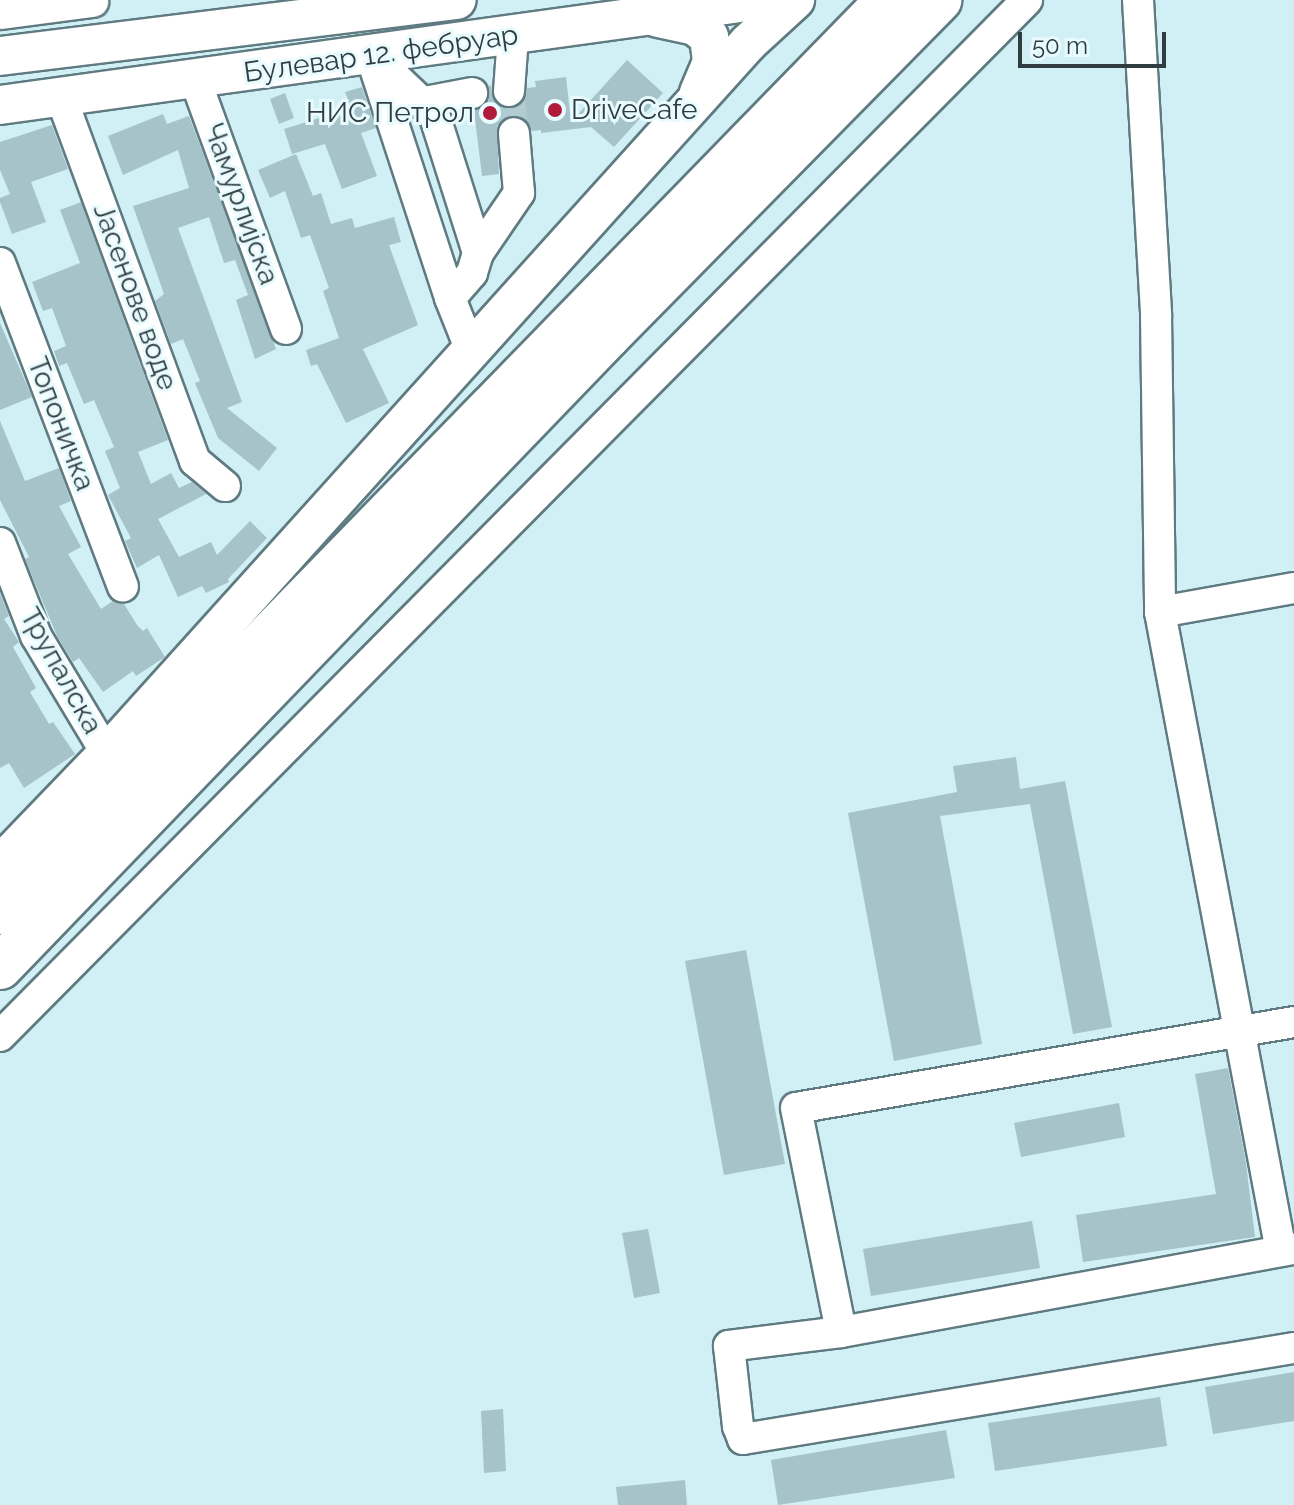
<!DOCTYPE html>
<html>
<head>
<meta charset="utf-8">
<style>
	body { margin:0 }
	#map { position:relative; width:1294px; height:1505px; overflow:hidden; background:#d1f0f6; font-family:Raleway,sans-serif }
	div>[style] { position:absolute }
	.building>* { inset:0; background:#a5c3c9 }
	.minor-tunnel>* { height:30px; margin-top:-15px; transform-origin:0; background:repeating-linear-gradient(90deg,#b1ccd1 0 30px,transparent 0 45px) }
	.roads { filter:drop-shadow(2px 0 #5f7b81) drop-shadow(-2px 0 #5f7b81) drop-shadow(0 2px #5f7b81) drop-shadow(0 -2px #5f7b81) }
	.minor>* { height:30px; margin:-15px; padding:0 15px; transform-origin:15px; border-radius:15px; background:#fff }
	.major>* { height:38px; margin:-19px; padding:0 19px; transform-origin:19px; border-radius:19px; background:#fff }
	.highway>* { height:44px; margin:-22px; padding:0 22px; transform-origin:22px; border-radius:22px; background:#fff }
	.dots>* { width:22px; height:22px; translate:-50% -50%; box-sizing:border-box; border:4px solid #e8fbff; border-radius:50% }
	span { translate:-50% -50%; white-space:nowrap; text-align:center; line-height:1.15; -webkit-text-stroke:6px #e8fbff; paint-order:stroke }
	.street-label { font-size:28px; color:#303c3f }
	.poi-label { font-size:28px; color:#303c3f }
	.left { translate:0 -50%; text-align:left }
	.right { translate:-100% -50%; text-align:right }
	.scale { position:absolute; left:1018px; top:32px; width:148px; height:36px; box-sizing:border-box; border:4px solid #303c3f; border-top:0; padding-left:10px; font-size:24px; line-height:28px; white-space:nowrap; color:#303c3f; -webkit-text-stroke:6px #e8fbff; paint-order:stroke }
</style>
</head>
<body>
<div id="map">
	<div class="building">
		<div style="clip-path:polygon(627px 60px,663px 93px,614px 147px,591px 127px,541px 133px,541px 130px,532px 131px,522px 117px,512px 115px,497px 126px,499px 174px,482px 176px,474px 111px,489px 100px,488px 86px,491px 85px,493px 98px,498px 105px,508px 109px,523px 102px,527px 88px,536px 87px,535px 81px,566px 77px,571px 122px)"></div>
		<div style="clip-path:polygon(362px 87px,376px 128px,361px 133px,377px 176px,342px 189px,325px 144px,292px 154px,284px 129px,351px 108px,345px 92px)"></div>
		<div style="clip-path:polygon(285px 93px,294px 118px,279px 124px,270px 99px)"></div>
		<div style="clip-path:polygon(163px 114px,167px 124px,189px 116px,276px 349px,255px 359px,236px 300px,248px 295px,235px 260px,224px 263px,209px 217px,178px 228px,242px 402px,227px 408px,277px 448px,259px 471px,218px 438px,195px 383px,200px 381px,183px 339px,171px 344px,155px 301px,164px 294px,133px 206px,189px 188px,178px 150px,123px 175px,108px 136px)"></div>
		<div style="clip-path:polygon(52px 125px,68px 169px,31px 182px,46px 222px,12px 234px,0 202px,0 198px,10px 194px,0 170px,0 142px)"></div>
		<div style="clip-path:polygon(296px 154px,313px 196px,321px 193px,331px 224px,352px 218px,355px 228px,394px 217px,401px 242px,389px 245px,418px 325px,363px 349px,389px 403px,346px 423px,317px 364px,311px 366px,306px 350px,339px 338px,323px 291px,329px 288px,310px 235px,301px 238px,285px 191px,270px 198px,258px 170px)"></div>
		<div style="clip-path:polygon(81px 202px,168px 440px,138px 452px,151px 484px,171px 473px,179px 488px,192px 482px,206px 494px,158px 519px,179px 557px,211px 542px,217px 555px,250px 521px,267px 538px,228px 579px,229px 582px,206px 593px,202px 586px,178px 597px,159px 555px,137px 568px,125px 541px,131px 538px,108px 495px,120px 488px,105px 451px,114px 447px,94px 400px,84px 404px,67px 363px,59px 366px,54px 351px,66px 346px,52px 308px,43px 311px,32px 282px,80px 263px,60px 210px)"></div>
		<div style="clip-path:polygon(0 323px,32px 397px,0 410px)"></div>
		<div style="clip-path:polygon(0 421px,25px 481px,59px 468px,71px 501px,59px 506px,81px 547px,68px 554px,101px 609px,113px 601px,124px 604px,137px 625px,143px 631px,147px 628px,165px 657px,136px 676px,133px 671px,103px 692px,79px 658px,73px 662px,57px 636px,25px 559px,29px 557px,0 500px)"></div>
		<div style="clip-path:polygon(0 593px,9px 616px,4px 619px,19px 642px,13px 647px,36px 688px,30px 692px,49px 724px,53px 722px,75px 754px,24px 788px,9px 763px,0 768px)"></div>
		<div style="clip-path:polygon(1016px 757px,1020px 789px,1065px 781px,1112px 1027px,1073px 1034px,1030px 804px,940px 816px,982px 1044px,894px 1061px,848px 813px,957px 792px,953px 766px)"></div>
		<div style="clip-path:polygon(746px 950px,785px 1164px,724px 1175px,685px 961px)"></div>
		<div style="clip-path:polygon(1228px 1068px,1246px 1163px,1255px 1237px,1083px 1262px,1076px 1215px,1216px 1194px,1195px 1074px)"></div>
		<div style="clip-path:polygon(1119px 1103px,1125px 1137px,1021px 1157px,1014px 1123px)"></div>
		<div style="clip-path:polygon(1032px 1221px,1040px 1268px,871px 1296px,863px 1249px)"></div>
		<div style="clip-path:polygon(648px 1229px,660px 1293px,634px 1298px,622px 1233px)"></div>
		<div style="clip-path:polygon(1294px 1372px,1294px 1421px,1213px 1434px,1205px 1387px)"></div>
		<div style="clip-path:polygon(1160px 1397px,1167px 1446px,995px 1471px,988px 1423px)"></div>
		<div style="clip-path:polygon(503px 1409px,506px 1471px,484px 1473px,481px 1411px)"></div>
		<div style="clip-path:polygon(946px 1430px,955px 1478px,778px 1505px,771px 1460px)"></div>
		<div style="clip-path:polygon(685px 1480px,687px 1505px,618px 1505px,616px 1487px)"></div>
	</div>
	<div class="minor-tunnel">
		<div style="left:509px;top:91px;width:42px;rotate:83.2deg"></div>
	</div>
	<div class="roads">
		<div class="minor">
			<div style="left:1138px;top:0;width:317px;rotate:86.7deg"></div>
			<div style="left:1156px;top:316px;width:296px;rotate:89.2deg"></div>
			<div style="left:1160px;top:612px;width:650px;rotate:79.28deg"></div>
			<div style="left:0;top:14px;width:94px;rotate:-7.4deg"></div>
			<div style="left:383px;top:54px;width:19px;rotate:69deg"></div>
			<div style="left:390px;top:72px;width:61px;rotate:43.7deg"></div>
			<div style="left:434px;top:114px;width:146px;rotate:72.4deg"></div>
			<div style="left:478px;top:253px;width:21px;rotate:107deg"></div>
			<div style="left:472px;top:273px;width:33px;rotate:131deg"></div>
			<div style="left:371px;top:56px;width:255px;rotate:71.9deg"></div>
			<div style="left:450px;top:298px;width:54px;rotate:68.2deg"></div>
			<div style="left:195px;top:79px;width:266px;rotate:70deg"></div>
			<div style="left:509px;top:91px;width:55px;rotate:-85.8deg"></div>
			<div style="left:61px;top:97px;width:388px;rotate:69.8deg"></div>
			<div style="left:195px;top:461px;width:39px;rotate:40deg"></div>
			<div style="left:425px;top:102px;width:48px;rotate:-10.8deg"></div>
			<div style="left:478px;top:253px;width:73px;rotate:-55.7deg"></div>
			<div style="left:519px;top:193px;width:60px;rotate:-94.8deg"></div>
			<div style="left:0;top:263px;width:346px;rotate:69.2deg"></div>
			<div style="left:0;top:543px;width:100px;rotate:68.8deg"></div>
			<div style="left:36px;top:636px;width:138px;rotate:59deg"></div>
			<div style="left:1160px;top:612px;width:136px;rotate:-10.2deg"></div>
			<div style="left:1294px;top:1022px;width:505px;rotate:170.2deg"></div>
			<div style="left:796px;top:1108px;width:228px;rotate:78.6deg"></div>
			<div style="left:841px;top:1332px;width:461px;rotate:-10.4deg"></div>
			<div style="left:0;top:1036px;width:1459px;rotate:-45.25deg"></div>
			<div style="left:841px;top:1332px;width:113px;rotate:172.9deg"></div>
			<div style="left:729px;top:1346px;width:81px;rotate:83.6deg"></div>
			<div style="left:738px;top:1426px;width:14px;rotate:69deg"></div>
			<div style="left:743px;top:1439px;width:558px;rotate:-9.38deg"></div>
		</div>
		<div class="major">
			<div style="left:658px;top:18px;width:38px;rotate:12deg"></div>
			<div style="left:695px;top:26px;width:18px;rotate:38deg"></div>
			<div style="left:709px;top:37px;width:25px;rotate:83deg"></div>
			<div style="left:712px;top:62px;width:34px;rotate:113deg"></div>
			<div style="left:0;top:56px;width:460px;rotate:-7deg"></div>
			<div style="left:0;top:105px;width:768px;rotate:-7.86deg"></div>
			<div style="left:0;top:865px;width:154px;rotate:-46.1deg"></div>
			<div style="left:107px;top:754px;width:957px;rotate:-47.96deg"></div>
			<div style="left:748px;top:43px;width:64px;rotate:-42.5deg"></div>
		</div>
		<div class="highway">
			<div style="left:0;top:912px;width:1273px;rotate:-45.76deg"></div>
			<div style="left:0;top:967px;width:876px;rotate:-46.06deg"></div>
			<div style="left:608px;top:336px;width:472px;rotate:-45.4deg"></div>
		</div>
	</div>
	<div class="dots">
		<div style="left:555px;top:110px;background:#af1b39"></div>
		<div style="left:490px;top:113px;background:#af1b39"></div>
	</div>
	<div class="street-label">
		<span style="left:381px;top:54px;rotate:-8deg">Булевар 12. фебруар</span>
		<span style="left:241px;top:204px;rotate:70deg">Чамурлијска</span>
		<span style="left:135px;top:297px;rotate:70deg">Јасенове воде</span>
		<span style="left:61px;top:424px;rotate:69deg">Топоничка</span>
		<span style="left:61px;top:671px;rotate:61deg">Трупалска</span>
	</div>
	<div class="poi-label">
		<span class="left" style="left:571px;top:110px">DriveCafe</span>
		<span class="right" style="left:474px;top:113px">НИС Петрол</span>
	</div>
	<div class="scale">50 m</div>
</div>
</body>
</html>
